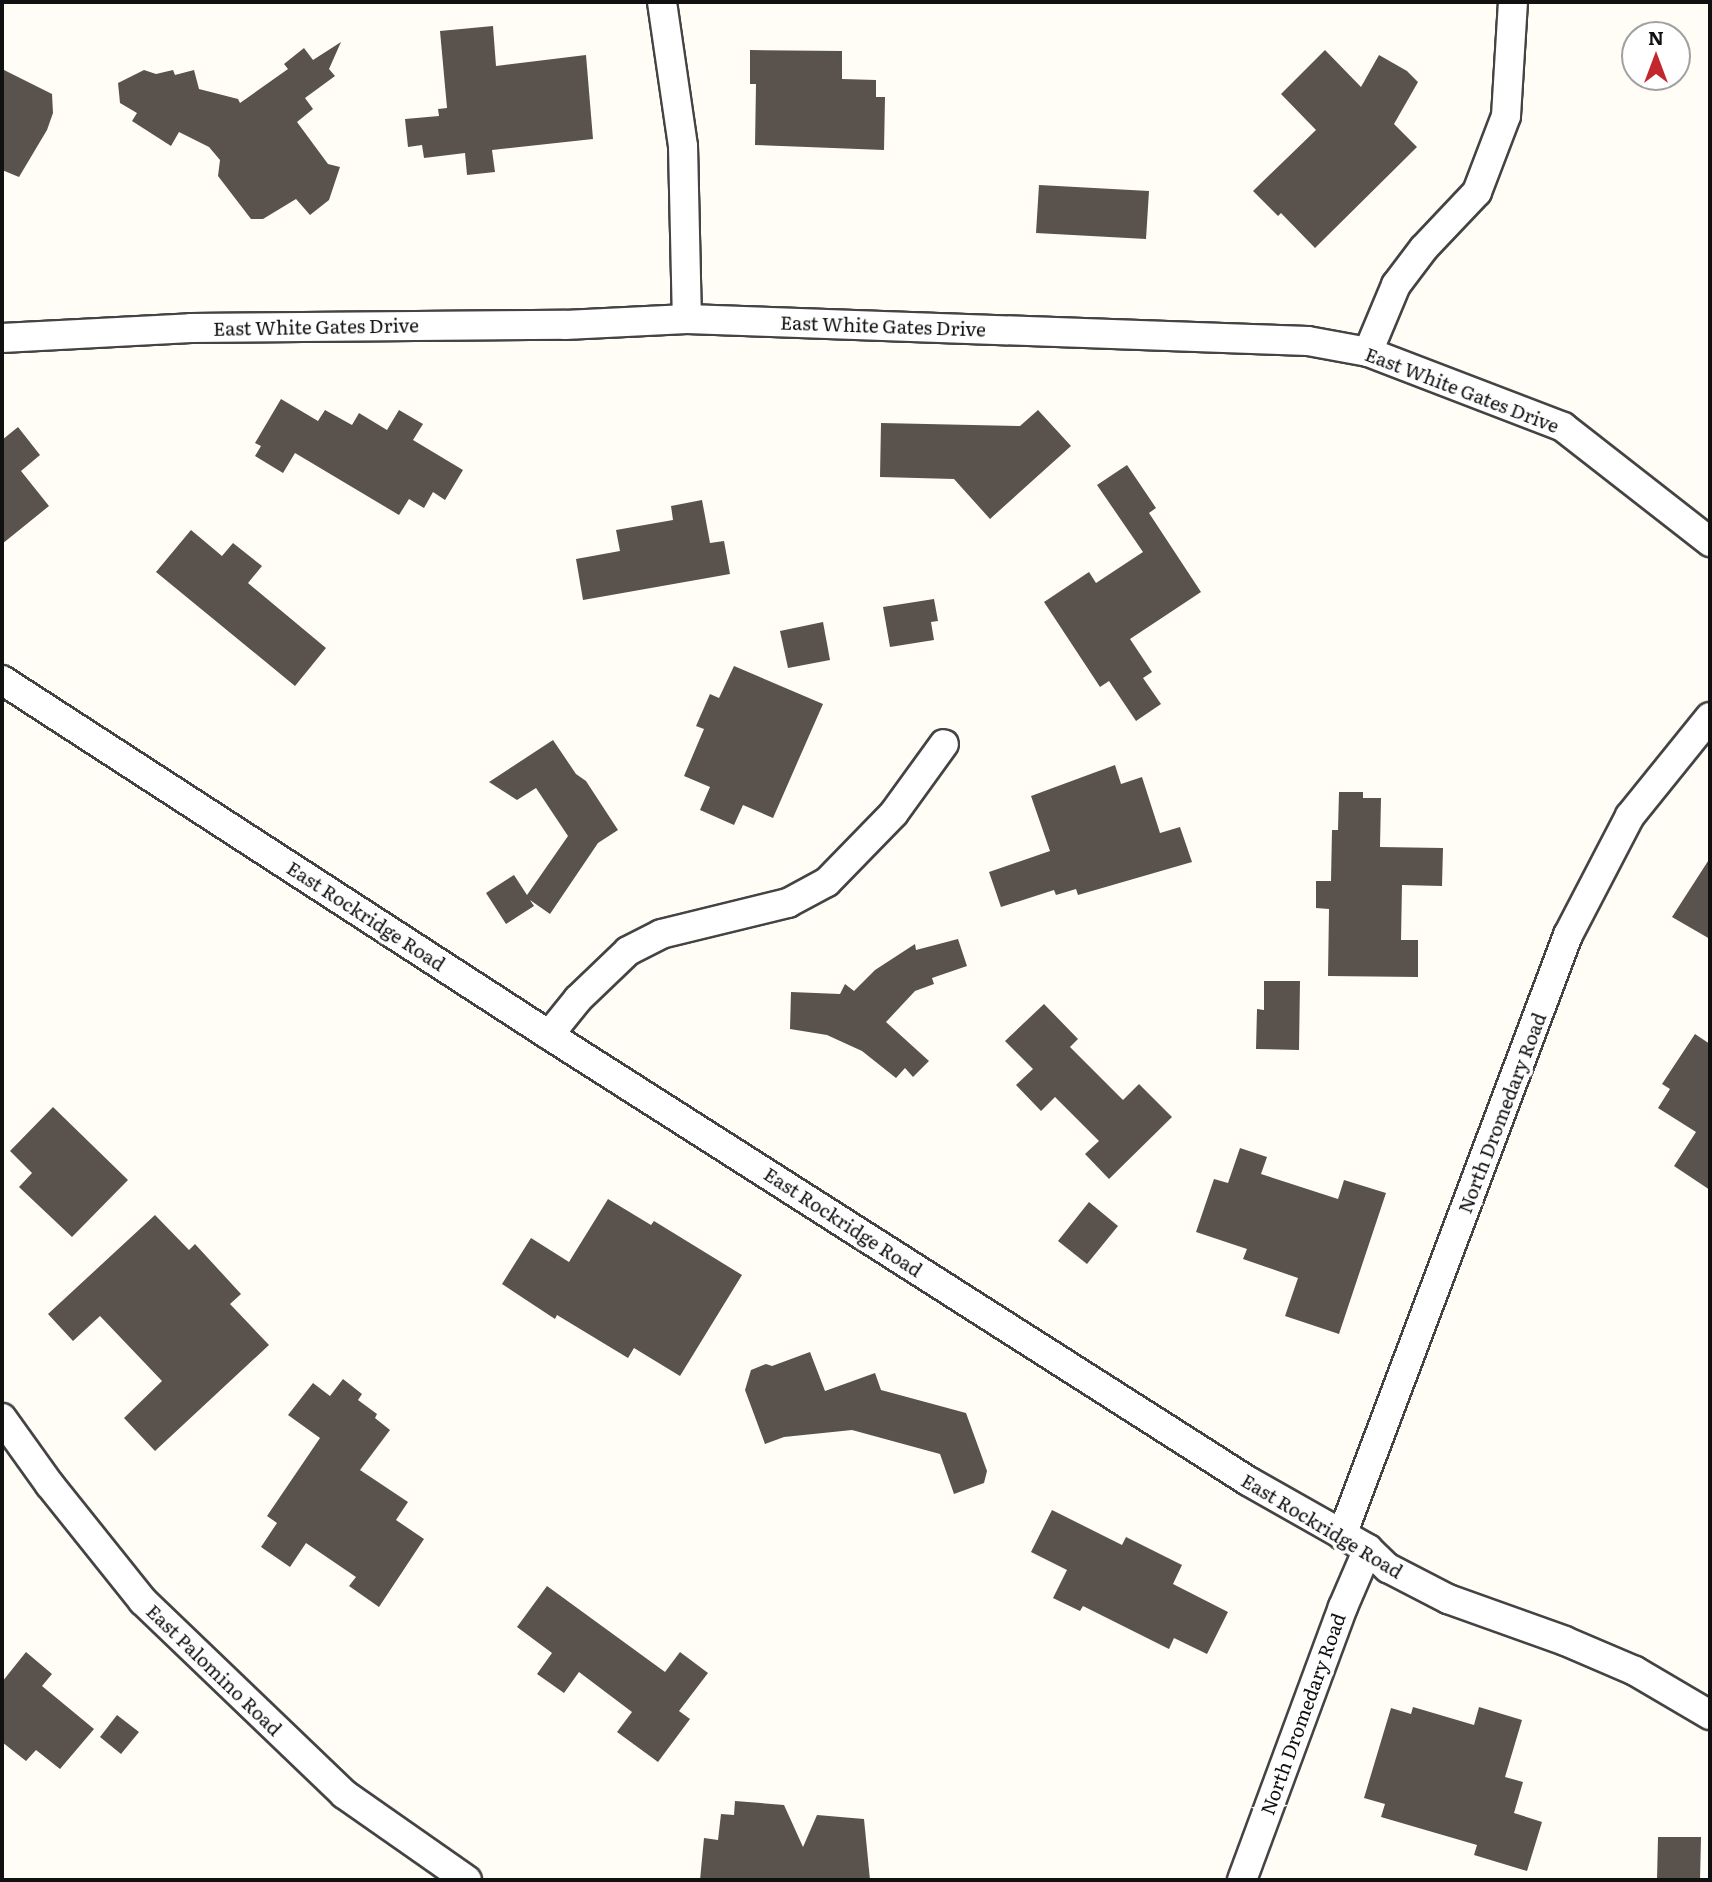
<!DOCTYPE html>
<html>
<head>
<meta charset="utf-8">
<style>
	body { margin:0 }
	#map { position:relative; width:1712px; height:1882px; overflow:hidden; background:#fffdf5; font-family:Literata,serif }
	div>[style] { position:absolute }
	.building>* { inset:0; background:#5a524d }
	.roads { filter:drop-shadow(2px 0 #444) drop-shadow(-2px 0 #444) drop-shadow(0 2px #444) drop-shadow(0 -2px #444) }
	.street>* { height:28px; margin:-14px; padding:0 14px; transform-origin:14px; border-radius:14px; background:#fff }
	span { translate:-50% -50%; white-space:nowrap; text-align:center; line-height:1.15; -webkit-text-stroke:7px #fff; paint-order:stroke }
	.street-label { font-size:19px; color:#111 }
	.frame { position:absolute; inset:0; border:4px solid #111; pointer-events:none }
	.north { position:absolute; left:1621px; top:21px; width:70px; height:70px; box-sizing:border-box; background:#fff; border:2px solid #a0a0a0; border-radius:50%; rotate:0deg; font-size:19px; font-weight:700; line-height:28px; text-align:center; color:#111 }
	.north::after { content:''; display:block; margin:auto; width:24px; height:32px; background:#c4262e; clip-path:polygon(50% 0,100% 100%,50% 72%,0 100%) }
</style>
</head>
<body>
<div id="map">
	<div class="building">
		<div style="clip-path:polygon(493px 26px,496px 66px,586px 55px,593px 139px,492px 150px,495px 172px,467px 175px,465px 153px,424px 158px,422px 145px,408px 147px,405px 119px,439px 116px,438px 109px,447px 108px,440px 31px)"></div>
		<div style="clip-path:polygon(341px 42px,329px 69px,335px 76px,305px 98px,313px 109px,297px 122px,328px 164px,340px 167px,329px 200px,310px 215px,296px 199px,263px 219px,251px 219px,218px 176px,220px 160px,209px 147px,179px 132px,171px 146px,132px 121px,137px 113px,120px 103px,118px 83px,144px 70px,156px 74px,173px 70px,175px 75px,194px 70px,199px 89px,238px 99px,240px 103px,288px 69px,284px 64px,304px 48px,313px 60px)"></div>
		<div style="clip-path:polygon(750px 50px,842px 51px,842px 79px,876px 80px,876px 97px,885px 97px,884px 150px,755px 145px,756px 84px,750px 84px)"></div>
		<div style="clip-path:polygon(1325px 50px,1361px 87px,1379px 55px,1407px 71px,1418px 82px,1394px 124px,1417px 147px,1315px 248px,1281px 213px,1278px 216px,1253px 191px,1316px 130px,1281px 94px)"></div>
		<div style="clip-path:polygon(2px 69px,52px 94px,53px 113px,47px 130px,19px 177px,2px 170px)"></div>
		<div style="clip-path:polygon(1039px 185px,1149px 191px,1146px 239px,1036px 233px)"></div>
		<div style="clip-path:polygon(281px 399px,318px 421px,325px 410px,352px 425px,359px 413px,387px 430px,399px 410px,423px 424px,413px 440px,463px 470px,445px 500px,433px 492px,424px 508px,409px 499px,399px 515px,295px 453px,283px 473px,255px 456px,261px 446px,255px 443px)"></div>
		<div style="clip-path:polygon(1038px 410px,1071px 446px,990px 519px,954px 479px,880px 477px,881px 423px,1020px 426px)"></div>
		<div style="clip-path:polygon(18px 427px,40px 455px,21px 471px,49px 506px,2px 544px,2px 440px)"></div>
		<div style="clip-path:polygon(1127px 465px,1156px 508px,1149px 513px,1201px 592px,1130px 639px,1152px 672px,1143px 678px,1161px 704px,1136px 721px,1109px 681px,1100px 687px,1044px 602px,1089px 572px,1096px 583px,1143px 552px,1097px 485px)"></div>
		<div style="clip-path:polygon(702px 500px,710px 543px,724px 541px,730px 574px,583px 600px,576px 559px,620px 551px,616px 530px,673px 520px,671px 506px)"></div>
		<div style="clip-path:polygon(191px 530px,222px 556px,233px 543px,262px 566px,248px 583px,326px 648px,295px 686px,156px 572px)"></div>
		<div style="clip-path:polygon(934px 599px,938px 621px,931px 622px,934px 640px,890px 647px,883px 607px)"></div>
		<div style="clip-path:polygon(823px 622px,830px 660px,788px 668px,780px 631px)"></div>
		<div style="clip-path:polygon(734px 666px,823px 704px,773px 818px,743px 805px,734px 825px,700px 810px,710px 787px,684px 776px,704px 729px,696px 726px,710px 694px,719px 698px)"></div>
		<div style="clip-path:polygon(553px 740px,576px 774px,586px 781px,618px 830px,598px 843px,550px 914px,530px 900px,534px 906px,506px 924px,486px 893px,514px 875px,527px 895px,568px 836px,536px 788px,517px 800px,489px 782px)"></div>
		<div style="clip-path:polygon(1115px 765px,1121px 784px,1142px 777px,1160px 833px,1180px 827px,1192px 862px,1078px 895px,1076px 889px,1056px 895px,1054px 890px,1001px 907px,989px 872px,1050px 851px,1031px 796px)"></div>
		<div style="clip-path:polygon(1339px 792px,1363px 792px,1363px 798px,1381px 798px,1380px 847px,1443px 848px,1442px 886px,1402px 885px,1401px 940px,1418px 940px,1418px 977px,1328px 976px,1329px 909px,1316px 908px,1316px 881px,1331px 881px,1332px 830px,1338px 830px)"></div>
		<div style="clip-path:polygon(1710px 858px,1710px 939px,1672px 917px)"></div>
		<div style="clip-path:polygon(958px 939px,967px 966px,932px 978px,934px 984px,915px 991px,886px 1022px,929px 1061px,913px 1077px,905px 1068px,896px 1078px,862px 1051px,827px 1035px,790px 1029px,791px 992px,840px 994px,845px 984px,854px 991px,875px 970px,915px 944px,916px 950px)"></div>
		<div style="clip-path:polygon(1264px 981px,1300px 981px,1299px 1050px,1256px 1049px,1257px 1009px,1264px 1010px)"></div>
		<div style="clip-path:polygon(1044px 1004px,1078px 1039px,1070px 1047px,1123px 1100px,1139px 1084px,1172px 1117px,1109px 1179px,1085px 1154px,1099px 1141px,1055px 1097px,1041px 1111px,1016px 1085px,1033px 1069px,1005px 1041px)"></div>
		<div style="clip-path:polygon(1695px 1034px,1710px 1044px,1710px 1190px,1674px 1166px,1696px 1132px,1658px 1108px,1670px 1089px,1662px 1084px)"></div>
		<div style="clip-path:polygon(53px 1107px,128px 1180px,72px 1237px,19px 1187px,32px 1173px,10px 1151px)"></div>
		<div style="clip-path:polygon(1240px 1148px,1267px 1157px,1261px 1174px,1338px 1199px,1344px 1180px,1386px 1193px,1339px 1334px,1285px 1316px,1298px 1278px,1243px 1259px,1247px 1249px,1196px 1232px,1214px 1179px,1228px 1183px)"></div>
		<div style="clip-path:polygon(608px 1199px,651px 1225px,654px 1221px,742px 1275px,680px 1376px,634px 1348px,628px 1358px,557px 1315px,555px 1319px,502px 1284px,531px 1238px,569px 1262px)"></div>
		<div style="clip-path:polygon(1089px 1202px,1118px 1226px,1087px 1264px,1058px 1241px)"></div>
		<div style="clip-path:polygon(155px 1215px,189px 1250px,195px 1244px,241px 1294px,230px 1304px,269px 1345px,155px 1451px,124px 1418px,162px 1381px,100px 1316px,73px 1341px,48px 1314px)"></div>
		<div style="clip-path:polygon(810px 1352px,825px 1391px,875px 1373px,881px 1390px,966px 1413px,987px 1471px,984px 1483px,954px 1494px,940px 1454px,852px 1430px,784px 1437px,765px 1444px,745px 1390px,751px 1370px,766px 1364px,772px 1366px)"></div>
		<div style="clip-path:polygon(343px 1379px,362px 1394px,358px 1400px,377px 1414px,375px 1418px,390px 1430px,360px 1470px,408px 1502px,396px 1520px,424px 1539px,379px 1607px,349px 1586px,356px 1577px,306px 1543px,290px 1567px,261px 1547px,277px 1523px,267px 1516px,320px 1438px,288px 1415px,313px 1383px,330px 1396px)"></div>
		<div style="clip-path:polygon(1052px 1510px,1122px 1545px,1126px 1537px,1182px 1565px,1173px 1584px,1228px 1612px,1207px 1654px,1174px 1638px,1169px 1649px,1083px 1606px,1080px 1611px,1053px 1598px,1067px 1570px,1031px 1552px)"></div>
		<div style="clip-path:polygon(547px 1586px,665px 1672px,680px 1652px,708px 1673px,679px 1711px,690px 1719px,658px 1762px,617px 1732px,632px 1712px,579px 1672px,564px 1693px,537px 1674px,552px 1653px,517px 1627px)"></div>
		<div style="clip-path:polygon(26px 1652px,52px 1674px,42px 1686px,94px 1729px,60px 1769px,36px 1750px,26px 1761px,2px 1742px,2px 1682px)"></div>
		<div style="clip-path:polygon(1413px 1707px,1474px 1725px,1479px 1707px,1522px 1720px,1505px 1777px,1523px 1782px,1514px 1813px,1542px 1822px,1527px 1871px,1474px 1855px,1477px 1845px,1381px 1817px,1385px 1804px,1364px 1798px,1391px 1708px,1411px 1714px)"></div>
		<div style="clip-path:polygon(117px 1715px,139px 1732px,121px 1754px,100px 1737px)"></div>
		<div style="clip-path:polygon(735px 1801px,784px 1805px,803px 1847px,817px 1815px,864px 1819px,870px 1880px,700px 1880px,704px 1838px,718px 1840px,721px 1814px,734px 1815px)"></div>
		<div style="clip-path:polygon(1658px 1837px,1701px 1837px,1700px 1880px,1657px 1880px)"></div>
	</div>
	<div class="roads">
		<div class="street">
			<div style="left:662px;top:2px;width:146px;rotate:81.7deg"></div>
			<div style="left:683px;top:146px;width:173px;rotate:88.7deg"></div>
			<div style="left:2px;top:338px;width:189px;rotate:-3deg"></div>
			<div style="left:191px;top:328px;width:374px;rotate:-0.5deg"></div>
			<div style="left:565px;top:325px;width:122px;rotate:-2.8deg"></div>
			<div style="left:687px;top:319px;width:621px;rotate:2.03deg"></div>
			<div style="left:1308px;top:341px;width:61px;rotate:10.4deg"></div>
			<div style="left:1368px;top:352px;width:209px;rotate:21deg"></div>
			<div style="left:1563px;top:427px;width:187px;rotate:38deg"></div>
			<div style="left:1368px;top:352px;width:73px;rotate:-67.3deg"></div>
			<div style="left:1396px;top:285px;width:46px;rotate:-52.9deg"></div>
			<div style="left:1424px;top:248px;width:77px;rotate:-46.6deg"></div>
			<div style="left:1477px;top:192px;width:81px;rotate:-69.1deg"></div>
			<div style="left:1506px;top:116px;width:114px;rotate:-86.5deg"></div>
			<div style="left:2px;top:680px;width:652px;rotate:32.98deg"></div>
			<div style="left:549px;top:1035px;width:829px;rotate:32.54deg"></div>
			<div style="left:1248px;top:1481px;width:138px;rotate:29.5deg"></div>
			<div style="left:1368px;top:1549px;width:28px;rotate:44deg"></div>
			<div style="left:1388px;top:1568px;width:68px;rotate:27.3deg"></div>
			<div style="left:1448px;top:1599px;width:124px;rotate:19.7deg"></div>
			<div style="left:1565px;top:1641px;width:76px;rotate:23.2deg"></div>
			<div style="left:1635px;top:1671px;width:87px;rotate:30.4deg"></div>
			<div style="left:549px;top:1035px;width:46px;rotate:-51.1deg"></div>
			<div style="left:578px;top:999px;width:69px;rotate:-43.8deg"></div>
			<div style="left:628px;top:951px;width:37px;rotate:-27deg"></div>
			<div style="left:661px;top:934px;width:131px;rotate:-13.7deg"></div>
			<div style="left:788px;top:903px;width:44px;rotate:-28.3deg"></div>
			<div style="left:827px;top:882px;width:96px;rotate:-45.8deg"></div>
			<div style="left:894px;top:813px;width:85px;rotate:-54.1deg"></div>
			<div style="left:2px;top:1418px;width:82px;rotate:54.4deg"></div>
			<div style="left:50px;top:1485px;width:149px;rotate:51.3deg"></div>
			<div style="left:143px;top:1601px;width:279px;rotate:43.8deg"></div>
			<div style="left:344px;top:1794px;width:150px;rotate:35deg"></div>
			<div style="left:1342px;top:1535px;width:641px;rotate:-69.36deg"></div>
			<div style="left:1568px;top:935px;width:134px;rotate:-62.5deg"></div>
			<div style="left:1630px;top:816px;width:127px;rotate:-51.1deg"></div>
			<div style="left:1242px;top:1880px;width:291px;rotate:-69.7deg"></div>
			<div style="left:1343px;top:1607px;width:63px;rotate:-66.7deg"></div>
		</div>
	</div>
	<div class="street-label">
		<span style="left:883px;top:326px;rotate:2deg">East White Gates Drive</span>
		<span style="left:316px;top:327px;rotate:-1deg">East White Gates Drive</span>
		<span style="left:1462px;top:390px;rotate:21deg">East White Gates Drive</span>
		<span style="left:366px;top:916px;rotate:33deg">East Rockridge Road</span>
		<span style="left:1502px;top:1113px;rotate:-69deg">North Dromedary Road</span>
		<span style="left:843px;top:1222px;rotate:33deg">East Rockridge Road</span>
		<span style="left:1322px;top:1526px;rotate:31deg">East Rockridge Road</span>
		<span style="left:214px;top:1670px;rotate:44deg">East Palomino Road</span>
		<span style="left:1303px;top:1714px;rotate:-70deg">North Dromedary Road</span>
	</div>
	<div class="frame"></div>
	<div class="north">N</div>
</div>
</body>
</html>
